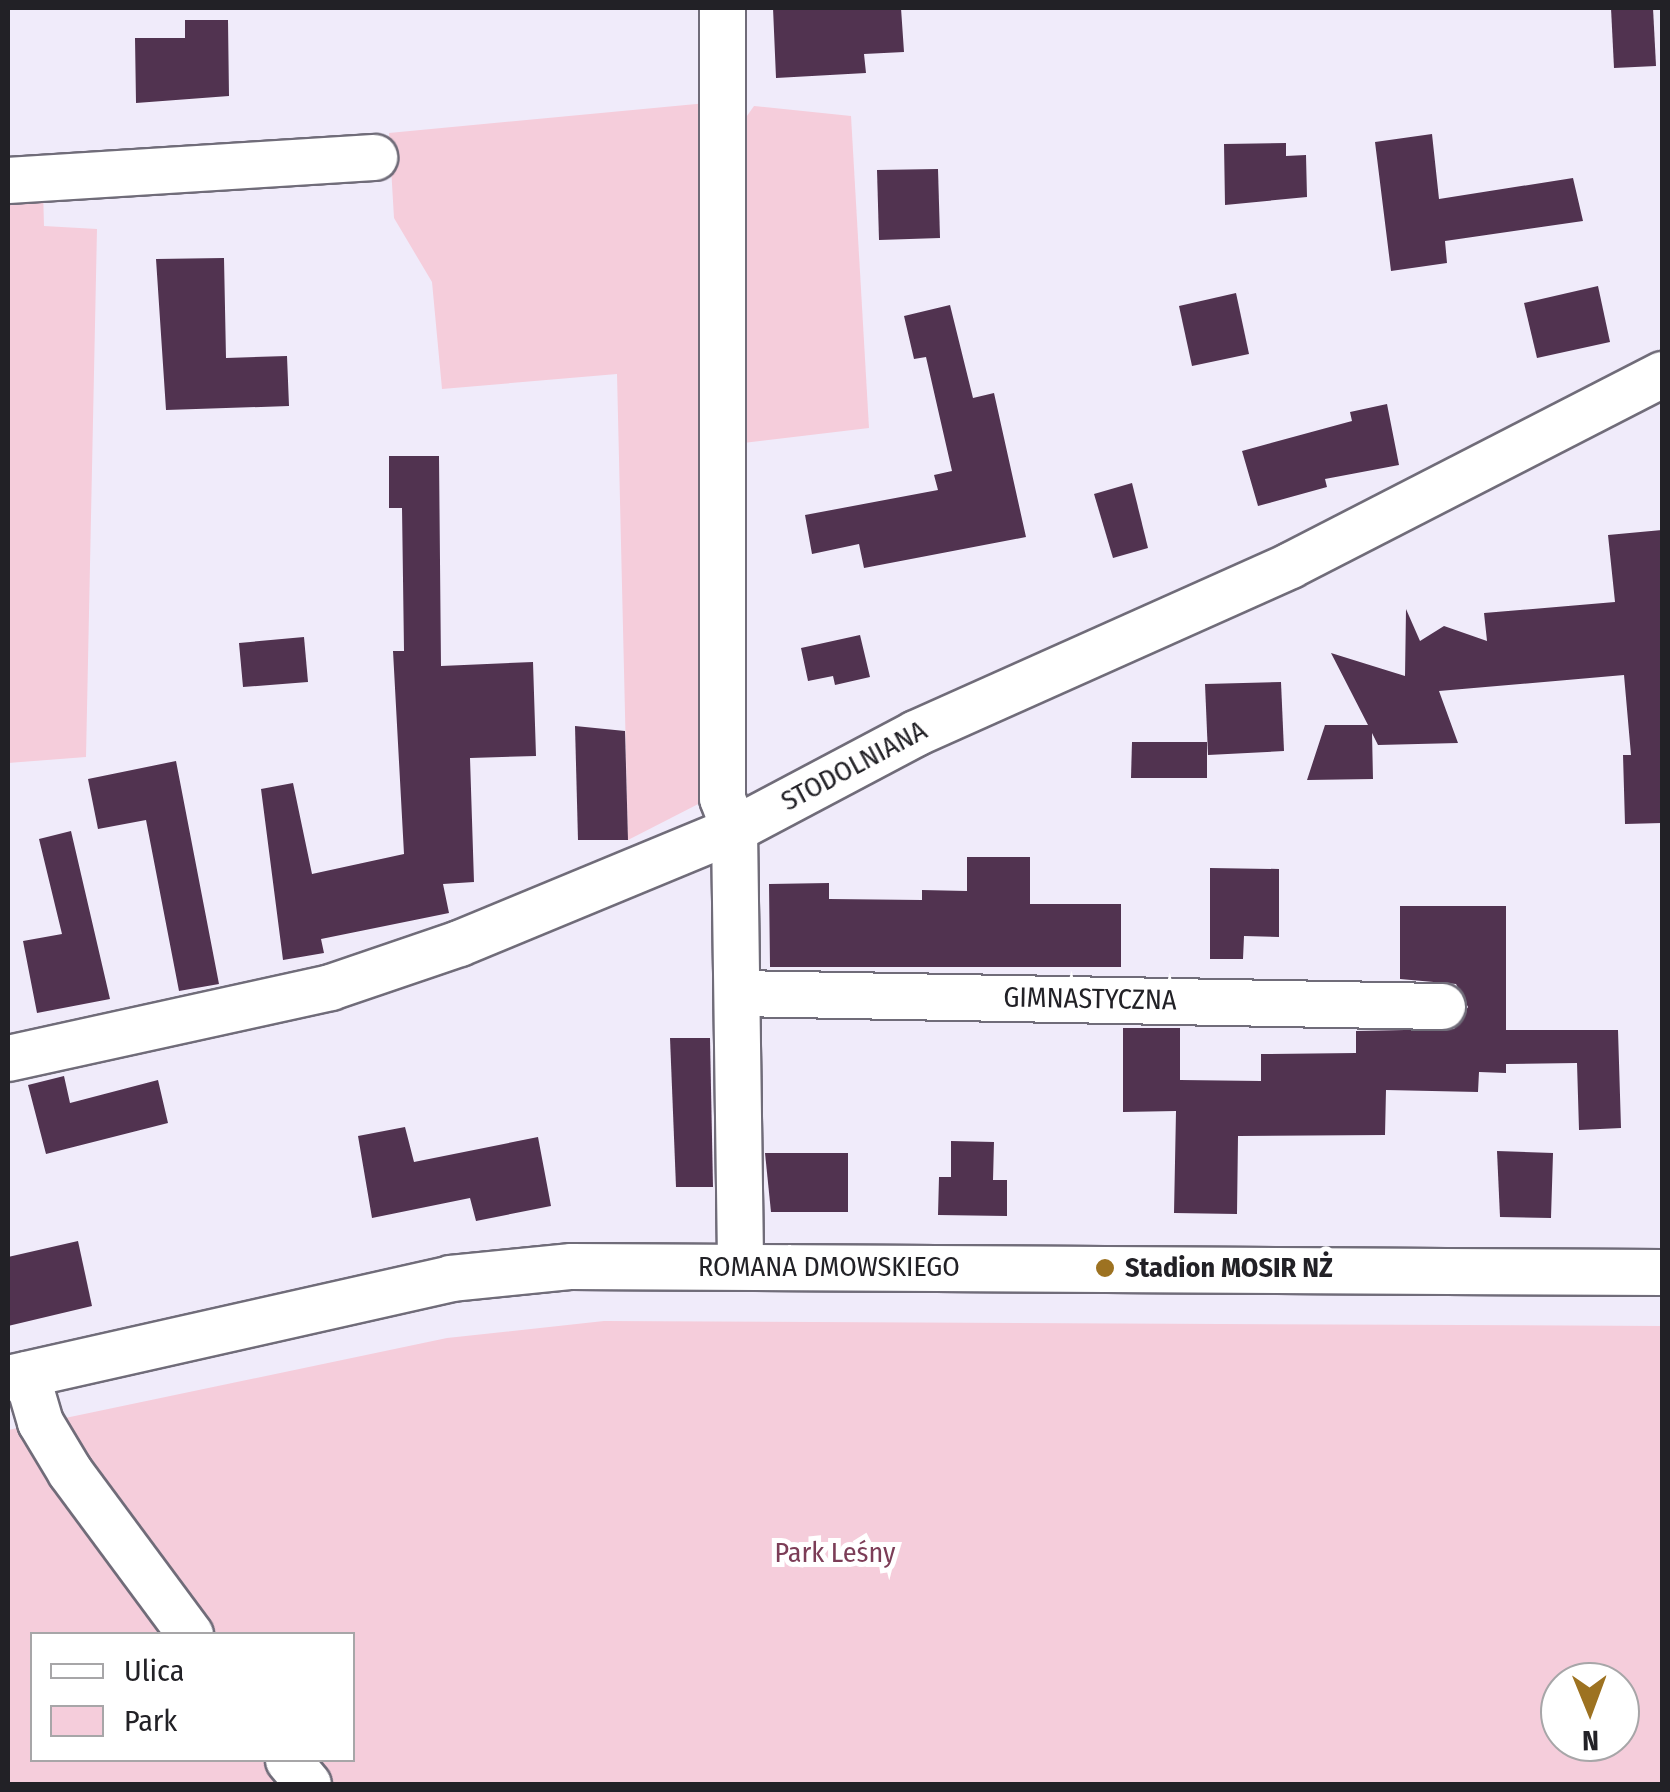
<!DOCTYPE html>
<html>
<head>
<meta charset="utf-8">
<style>
	body { margin:0 }
	#map { position:relative; width:1670px; height:1792px; overflow:hidden; background:#f0ebfa; font-family:"Fira Sans Condensed",sans-serif }
	div>[style] { position:absolute }
	.green>* { inset:0; background:#f5cddb }
	.building>* { inset:0; background:#513350 }
	.roads { filter:drop-shadow(2px 0 #706c79) drop-shadow(-2px 0 #706c79) drop-shadow(0 2px #706c79) drop-shadow(0 -2px #706c79) }
	.minor>* { height:45px; margin:-22.5px; padding:0 22.5px; transform-origin:22.5px; border-radius:22.5px; background:#fff }
	.dots>* { width:28px; height:28px; translate:-50% -50%; box-sizing:border-box; border:5px solid #fff; border-radius:50% }
	span { translate:-50% -50%; white-space:nowrap; text-align:center; line-height:1.15; -webkit-text-stroke:10px #fff; paint-order:stroke }
	.street-label { font-size:28px; color:#222126 }
	.poi-label { font-size:28px; color:#222126; font-weight:700 }
	.left { translate:0 -50%; text-align:left }
	.park-label { font-size:28px; color:#7c3d57 }
	.frame { position:absolute; inset:0; border:10px solid #222126; pointer-events:none }
	.legend { position:absolute; left:30px; top:1632px; width:325px; height:130px; box-sizing:border-box; background:#fff; border:2px solid #a7a6a8; margin:0; padding:12px 18px; list-style:none; font-size:30px; color:#222126 }
	.legend li { display:flex; align-items:center; gap:20px; height:50px }
	.legend b { width:50px; border:2px solid #a7a6a8 }
	.north { position:absolute; left:1540px; top:1662px; width:100px; height:100px; box-sizing:border-box; background:#fff; border:2px solid #a7a6a8; border-radius:50%; rotate:179deg; font-size:28px; font-weight:700; line-height:40px; text-align:center; color:#222126 }
	.north::after { content:''; display:block; margin:auto; width:35px; height:45px; background:#9d7221; clip-path:polygon(50% 0,100% 100%,50% 72%,0 100%) }
</style>
</head>
<body>
<div id="map">
	<div class="green">
		<div style="clip-path:polygon(707px 103px,710px 798px,628px 840px,617px 374px,442px 389px,432px 282px,394px 218px,389px 133px)"></div>
		<div style="clip-path:polygon(754px 106px,851px 116px,869px 428px,735px 444px,742px 123px)"></div>
		<div style="clip-path:polygon(43px 189px,44px 226px,97px 229px,86px 757px,8px 763px,8px 192px)"></div>
		<div style="clip-path:polygon(evenodd,604px 1321px,1662px 1326px,1662px 1784px,8px 1784px,8px 1430px,447px 1338px,604px 1321px,32px 1634px,352px 1634px,352px 1760px,32px 1760px,32px 1634px,604px 1321px,1560px 1682px,1620px 1682px,1620px 1742px,1560px 1742px,1560px 1682px)"></div>
	</div>
	<div class="building">
		<div style="clip-path:polygon(773px 8px,901px 8px,904px 52px,864px 54px,866px 73px,776px 78px)"></div>
		<div style="clip-path:polygon(1611px 8px,1653px 8px,1656px 66px,1614px 68px)"></div>
		<div style="clip-path:polygon(185px 20px,228px 20px,229px 96px,136px 103px,135px 38px,185px 38px)"></div>
		<div style="clip-path:polygon(1432px 134px,1439px 199px,1573px 178px,1583px 221px,1445px 241px,1447px 263px,1391px 271px,1375px 142px)"></div>
		<div style="clip-path:polygon(1286px 143px,1286px 156px,1306px 155px,1307px 197px,1225px 205px,1224px 144px)"></div>
		<div style="clip-path:polygon(938px 169px,940px 238px,879px 240px,877px 170px)"></div>
		<div style="clip-path:polygon(224px 258px,226px 358px,287px 356px,289px 406px,166px 410px,156px 259px)"></div>
		<div style="clip-path:polygon(1598px 286px,1610px 342px,1537px 358px,1524px 303px)"></div>
		<div style="clip-path:polygon(1236px 293px,1249px 354px,1192px 366px,1179px 306px)"></div>
		<div style="clip-path:polygon(950px 305px,973px 398px,994px 393px,1026px 537px,864px 568px,859px 544px,812px 554px,805px 515px,938px 490px,934px 475px,952px 471px,926px 357px,914px 359px,904px 316px)"></div>
		<div style="clip-path:polygon(1387px 404px,1399px 465px,1325px 479px,1327px 487px,1258px 506px,1242px 451px,1352px 421px,1350px 412px)"></div>
		<div style="clip-path:polygon(389px 456px,439px 456px,441px 666px,533px 662px,536px 756px,470px 758px,474px 882px,443px 884px,449px 913px,321px 939px,324px 953px,283px 960px,261px 789px,293px 783px,312px 874px,404px 854px,393px 651px,404px 651px,402px 508px,389px 508px)"></div>
		<div style="clip-path:polygon(1132px 483px,1148px 548px,1113px 558px,1094px 494px)"></div>
		<div style="clip-path:polygon(1662px 530px,1662px 823px,1625px 824px,1623px 755px,1631px 755px,1624px 675px,1439px 691px,1458px 743px,1378px 745px,1372px 733px,1373px 779px,1307px 780px,1325px 725px,1368px 725px,1331px 653px,1405px 676px,1406px 609px,1420px 641px,1444px 626px,1487px 641px,1484px 613px,1615px 602px,1608px 535px)"></div>
		<div style="clip-path:polygon(860px 635px,870px 677px,835px 685px,833px 676px,808px 681px,801px 648px)"></div>
		<div style="clip-path:polygon(304px 637px,308px 682px,243px 687px,239px 643px)"></div>
		<div style="clip-path:polygon(1281px 682px,1284px 751px,1208px 755px,1205px 684px)"></div>
		<div style="clip-path:polygon(575px 726px,625px 731px,628px 840px,578px 840px)"></div>
		<div style="clip-path:polygon(1132px 742px,1207px 742px,1207px 778px,1131px 778px)"></div>
		<div style="clip-path:polygon(176px 761px,219px 984px,179px 991px,146px 820px,98px 829px,88px 779px)"></div>
		<div style="clip-path:polygon(71px 831px,110px 999px,37px 1013px,23px 941px,62px 934px,39px 839px)"></div>
		<div style="clip-path:polygon(967px 857px,1030px 857px,1030px 904px,1121px 904px,1121px 967px,770px 967px,769px 884px,829px 883px,829px 899px,922px 900px,922px 890px,967px 891px)"></div>
		<div style="clip-path:polygon(1210px 868px,1279px 869px,1279px 937px,1244px 936px,1243px 959px,1210px 959px)"></div>
		<div style="clip-path:polygon(1400px 906px,1506px 906px,1506px 1030px,1618px 1030px,1621px 1128px,1579px 1130px,1577px 1063px,1506px 1064px,1506px 1073px,1479px 1072px,1478px 1092px,1386px 1090px,1385px 1135px,1238px 1136px,1237px 1214px,1174px 1213px,1176px 1111px,1123px 1112px,1123px 1028px,1180px 1028px,1180px 1080px,1261px 1081px,1261px 1054px,1356px 1053px,1356px 1031px,1454px 1029px,1468px 1007px,1456px 984px,1400px 979px)"></div>
		<div style="clip-path:polygon(670px 1038px,710px 1038px,713px 1187px,676px 1187px)"></div>
		<div style="clip-path:polygon(64px 1076px,70px 1103px,158px 1080px,168px 1123px,46px 1154px,28px 1085px)"></div>
		<div style="clip-path:polygon(405px 1127px,414px 1162px,538px 1137px,551px 1206px,476px 1221px,470px 1198px,372px 1218px,358px 1136px)"></div>
		<div style="clip-path:polygon(951px 1141px,994px 1142px,993px 1180px,1007px 1180px,1007px 1216px,938px 1215px,939px 1177px,951px 1177px)"></div>
		<div style="clip-path:polygon(1497px 1151px,1553px 1153px,1551px 1218px,1500px 1217px)"></div>
		<div style="clip-path:polygon(765px 1153px,848px 1153px,848px 1212px,771px 1212px)"></div>
		<div style="clip-path:polygon(78px 1241px,92px 1306px,8px 1326px,8px 1257px)"></div>
	</div>
	<div class="roads">
		<div class="minor">
			<div style="left:722px;top:8px;width:790px;rotate:90deg"></div>
			<div style="left:722px;top:798px;width:33px;rotate:69deg"></div>
			<div style="left:734px;top:829px;width:437px;rotate:89.2deg"></div>
			<div style="left:8px;top:180px;width:367px;rotate:-3.6deg"></div>
			<div style="left:737px;top:993px;width:705px;rotate:1.06deg"></div>
			<div style="left:8px;top:1058px;width:330px;rotate:-12.4deg"></div>
			<div style="left:330px;top:987px;width:136px;rotate:-18.8deg"></div>
			<div style="left:459px;top:943px;width:298px;rotate:-22.5deg"></div>
			<div style="left:734px;top:829px;width:205px;rotate:-27.9deg"></div>
			<div style="left:915px;top:733px;width:411px;rotate:-24.1deg"></div>
			<div style="left:1290px;top:565px;width:418px;rotate:-27.2deg"></div>
			<div style="left:26px;top:1374px;width:50px;rotate:73.7deg"></div>
			<div style="left:40px;top:1422px;width:58px;rotate:59deg"></div>
			<div style="left:70px;top:1472px;width:202px;rotate:53.5deg"></div>
			<div style="left:8px;top:1378px;width:453px;rotate:-12.7deg"></div>
			<div style="left:450px;top:1278px;width:122px;rotate:-5.7deg"></div>
			<div style="left:571px;top:1266px;width:1091px;rotate:0.32deg"></div>
			<div style="left:288px;top:1760px;width:31px;rotate:50deg"></div>
		</div>
	</div>
	<div class="dots">
		<div style="left:1105px;top:1268px;background:#9d7221"></div>
	</div>
	<div class="street-label">
		<span style="left:854px;top:766px;rotate:-28deg">STODOLNIANA</span>
		<span style="left:1090px;top:999px;rotate:1deg">GIMNASTYCZNA</span>
		<span style="left:829px;top:1267px">ROMANA DMOWSKIEGO</span>
	</div>
	<div class="poi-label">
		<span class="left" style="left:1125px;top:1268px">Stadion MOSIR NŻ</span>
	</div>
	<div class="park-label">
		<span style="left:835px;top:1553px">Park Leśny</span>
	</div>
	<div class="frame"></div>
	<ul class="legend">
	<li><b style="height:12px;background:#fff"></b>Ulica</li>
	<li><b style="height:28px;background:#f5cddb"></b>Park</li>
	</ul>
	<div class="north">N</div>
</div>
</body>
</html>
